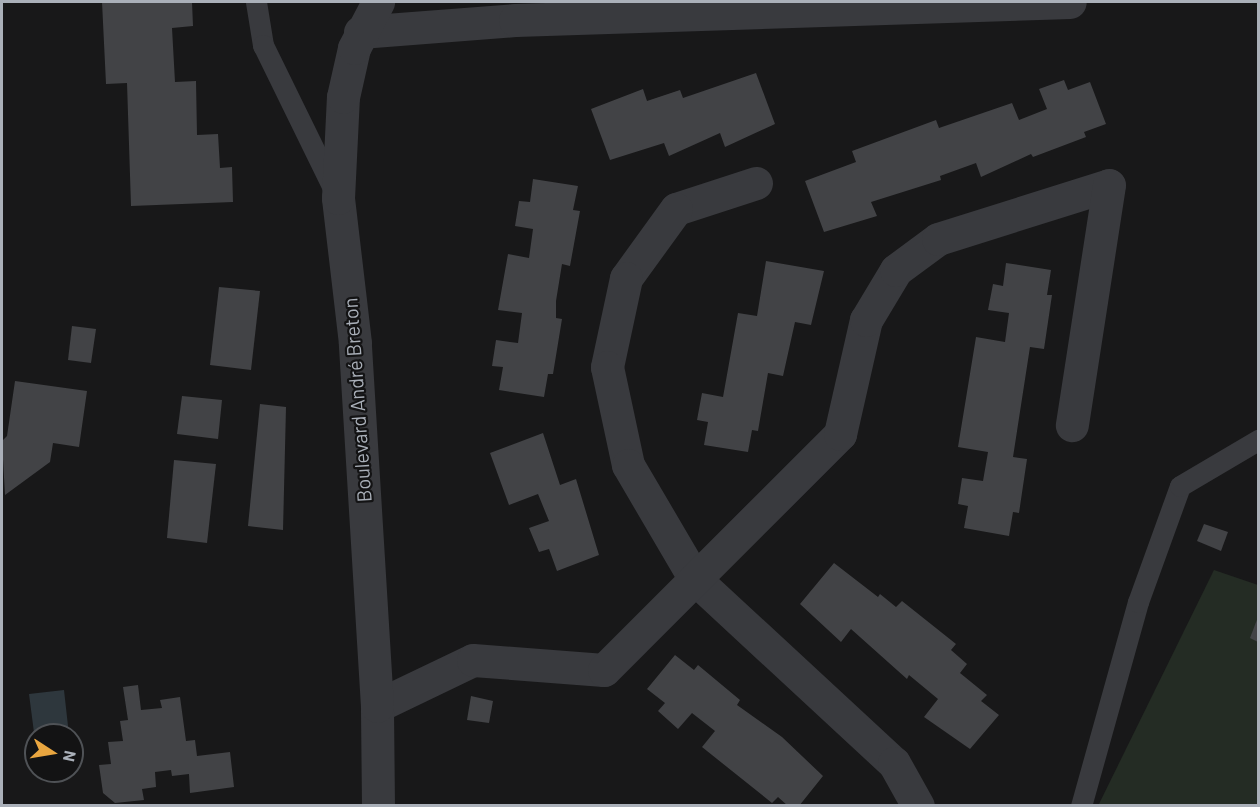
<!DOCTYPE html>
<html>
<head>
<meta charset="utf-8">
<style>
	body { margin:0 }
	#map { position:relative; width:1260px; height:807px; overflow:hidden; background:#181819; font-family:Barlow,sans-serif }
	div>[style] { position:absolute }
	.green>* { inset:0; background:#242c24 }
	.water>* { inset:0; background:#2e373d }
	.building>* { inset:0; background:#424346 }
	.service>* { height:21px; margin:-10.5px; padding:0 10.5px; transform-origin:10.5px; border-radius:10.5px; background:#393a3e }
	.minor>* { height:33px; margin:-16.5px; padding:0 16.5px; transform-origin:16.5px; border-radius:16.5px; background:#393a3e }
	span { translate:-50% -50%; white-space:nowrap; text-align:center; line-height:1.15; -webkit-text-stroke:4.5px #131314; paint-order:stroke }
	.street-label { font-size:20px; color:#aab0b9 }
	.frame { position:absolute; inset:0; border:3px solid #aab0b9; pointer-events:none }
	.north { position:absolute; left:24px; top:723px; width:60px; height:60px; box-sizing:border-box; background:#131314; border:2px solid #4f5256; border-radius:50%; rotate:102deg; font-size:16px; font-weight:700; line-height:24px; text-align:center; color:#aab0b9 }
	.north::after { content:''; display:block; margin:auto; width:21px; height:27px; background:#e9a640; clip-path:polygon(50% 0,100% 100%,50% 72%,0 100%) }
</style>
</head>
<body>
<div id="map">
	<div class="green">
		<div style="clip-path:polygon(1214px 570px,1258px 585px,1258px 805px,1098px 806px)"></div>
	</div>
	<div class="water">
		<div style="clip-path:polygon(64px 690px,69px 735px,36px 735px,36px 748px,29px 694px)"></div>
	</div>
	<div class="building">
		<div style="clip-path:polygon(102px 2px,192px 2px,193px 26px,172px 28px,175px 82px,196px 81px,197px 135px,218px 134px,220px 168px,232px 167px,233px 202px,131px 206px,127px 83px,106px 84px)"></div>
		<div style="clip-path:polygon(756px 73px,775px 124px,725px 147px,720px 133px,669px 156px,664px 143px,610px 160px,591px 109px,643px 89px,647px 101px,680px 90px,683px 98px)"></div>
		<div style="clip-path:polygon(1064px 80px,1068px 90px,1090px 82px,1106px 124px,1084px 132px,1086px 137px,1033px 157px,1031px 154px,981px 177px,976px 163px,940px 176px,941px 180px,871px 202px,877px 216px,824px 232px,805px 181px,856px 162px,852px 151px,936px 120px,939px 128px,1012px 103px,1019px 120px,1047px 109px,1039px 89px)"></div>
		<div style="clip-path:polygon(533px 179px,578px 186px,573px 210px,580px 211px,570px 266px,562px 264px,556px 301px,556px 318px,562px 319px,553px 374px,548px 374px,544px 397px,499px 390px,503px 367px,492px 366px,496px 340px,518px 343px,522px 313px,498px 310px,508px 254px,529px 258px,533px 229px,515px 226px,519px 201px,530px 202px)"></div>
		<div style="clip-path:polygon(766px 261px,824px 271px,811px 325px,795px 322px,783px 376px,768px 373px,758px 431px,752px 430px,748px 452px,704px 445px,708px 422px,697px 420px,702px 393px,723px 397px,738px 313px,757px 316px)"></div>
		<div style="clip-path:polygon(1006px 263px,1051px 270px,1047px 295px,1052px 295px,1044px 349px,1030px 347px,1013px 457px,1027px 459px,1019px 513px,1013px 512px,1009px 536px,964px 528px,968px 506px,958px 504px,962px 478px,983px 481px,988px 452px,958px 447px,976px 337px,1005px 342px,1009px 313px,988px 310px,993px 284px,1003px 286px)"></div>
		<div style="clip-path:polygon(219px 287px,260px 291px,251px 370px,210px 365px)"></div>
		<div style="clip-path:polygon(72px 326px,96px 329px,91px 363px,68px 360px)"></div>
		<div style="clip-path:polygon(15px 381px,87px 391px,79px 447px,53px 443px,50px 462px,5px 495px,2px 441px,7px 436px)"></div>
		<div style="clip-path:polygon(182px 396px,222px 400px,218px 439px,177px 434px)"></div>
		<div style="clip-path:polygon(260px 404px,286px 407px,283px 530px,248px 526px)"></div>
		<div style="clip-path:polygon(543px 433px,560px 485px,576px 479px,599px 555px,557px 571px,549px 549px,539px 552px,529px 528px,549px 521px,538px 494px,509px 505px,490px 453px)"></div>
		<div style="clip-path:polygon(174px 460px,216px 464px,207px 543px,167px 538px)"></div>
		<div style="clip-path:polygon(1204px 524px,1228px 532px,1221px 551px,1197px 541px)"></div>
		<div style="clip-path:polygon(834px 563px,878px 597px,880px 594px,896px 607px,902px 601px,956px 644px,951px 650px,967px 664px,960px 673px,987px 695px,981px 701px,999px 715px,970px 749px,924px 717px,938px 699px,909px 675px,907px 679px,851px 629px,841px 642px,800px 604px)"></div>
		<div style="clip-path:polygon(1258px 617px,1258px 642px,1250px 638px)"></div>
		<div style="clip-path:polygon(675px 655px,694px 670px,698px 665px,740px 700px,737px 705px,782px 737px,823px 776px,799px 806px,788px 806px,778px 797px,772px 803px,702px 747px,715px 731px,692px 713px,678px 729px,658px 711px,665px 703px,647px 689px)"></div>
		<div style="clip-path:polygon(138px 685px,141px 710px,162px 708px,160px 700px,180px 697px,186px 741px,195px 740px,197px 756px,230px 752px,234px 787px,190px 793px,189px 774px,172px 776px,171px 770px,155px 772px,156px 787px,142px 789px,144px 800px,115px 803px,103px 793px,99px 765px,111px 764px,108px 742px,123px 741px,120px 721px,128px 720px,123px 687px)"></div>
		<div style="clip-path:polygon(471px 696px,493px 701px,489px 723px,467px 720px)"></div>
	</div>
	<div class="service">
		<div style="left:256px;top:2px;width:44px;rotate:80.8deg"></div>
		<div style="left:263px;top:45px;width:164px;rotate:63.9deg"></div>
		<div style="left:1081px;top:806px;width:212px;rotate:-74.4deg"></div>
		<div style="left:1138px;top:602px;width:123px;rotate:-70.1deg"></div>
		<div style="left:1180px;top:486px;width:91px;rotate:-30.5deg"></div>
	</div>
	<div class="minor">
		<div style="left:360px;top:32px;width:155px;rotate:-4.4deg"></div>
		<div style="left:515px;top:20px;width:555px;rotate:-1.86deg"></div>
		<div style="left:756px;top:183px;width:84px;rotate:162deg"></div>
		<div style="left:676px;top:209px;width:85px;rotate:125.9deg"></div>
		<div style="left:626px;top:278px;width:91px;rotate:102.1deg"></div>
		<div style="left:607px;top:367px;width:100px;rotate:77.9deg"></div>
		<div style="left:628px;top:465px;width:132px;rotate:59.6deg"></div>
		<div style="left:695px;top:579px;width:271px;rotate:42.8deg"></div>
		<div style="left:894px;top:763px;width:49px;rotate:60.8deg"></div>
		<div style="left:377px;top:706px;width:106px;rotate:-25.6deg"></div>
		<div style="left:473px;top:660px;width:131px;rotate:4.4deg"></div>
		<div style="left:604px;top:670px;width:334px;rotate:-45deg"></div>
		<div style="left:840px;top:434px;width:117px;rotate:-77.2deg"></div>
		<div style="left:866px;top:320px;width:58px;rotate:-59deg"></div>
		<div style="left:896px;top:270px;width:52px;rotate:-36.4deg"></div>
		<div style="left:938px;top:239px;width:179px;rotate:-17.5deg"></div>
		<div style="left:1109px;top:185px;width:243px;rotate:98.8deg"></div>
		<div style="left:378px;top:806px;width:100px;rotate:-90.6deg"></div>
		<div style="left:377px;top:706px;width:364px;rotate:-93.5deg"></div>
		<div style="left:355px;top:343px;width:146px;rotate:-96.7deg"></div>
		<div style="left:338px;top:198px;width:101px;rotate:-87.2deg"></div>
		<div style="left:343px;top:97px;width:50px;rotate:-77.3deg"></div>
		<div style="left:354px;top:48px;width:52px;rotate:-62.4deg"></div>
	</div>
	<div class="street-label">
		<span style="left:357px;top:400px;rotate:-94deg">Boulevard André Breton</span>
	</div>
	<div class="frame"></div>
	<div class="north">N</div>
</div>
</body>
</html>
